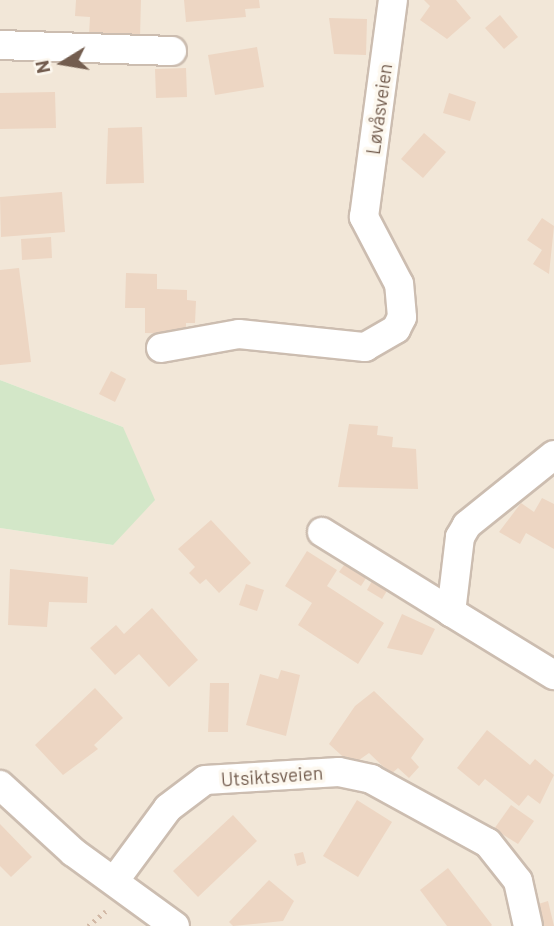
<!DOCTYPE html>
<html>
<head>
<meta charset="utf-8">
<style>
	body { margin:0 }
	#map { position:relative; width:554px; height:926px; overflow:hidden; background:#fbf5e9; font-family:Barlow,sans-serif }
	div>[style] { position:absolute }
	.residential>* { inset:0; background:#f2e7d8 }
	.green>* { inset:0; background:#d3e7c8 }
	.building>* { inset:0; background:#edd6c3 }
	.path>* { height:4.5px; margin-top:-2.25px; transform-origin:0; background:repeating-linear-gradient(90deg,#d2b9a6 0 2px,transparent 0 7px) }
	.roads { filter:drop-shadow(2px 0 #ccbdb0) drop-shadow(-2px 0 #ccbdb0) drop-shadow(0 2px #ccbdb0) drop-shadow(0 -2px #ccbdb0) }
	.street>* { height:28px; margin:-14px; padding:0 14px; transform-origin:14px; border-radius:14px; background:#fff }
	span { translate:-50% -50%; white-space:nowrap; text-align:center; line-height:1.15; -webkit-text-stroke:7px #fdf8ef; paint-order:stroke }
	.street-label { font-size:19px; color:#735d4f }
	.north { position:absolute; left:28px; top:28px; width:70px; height:70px; -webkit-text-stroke:5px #fdf8ef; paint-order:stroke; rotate:259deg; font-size:19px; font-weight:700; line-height:28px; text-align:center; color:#735d4f }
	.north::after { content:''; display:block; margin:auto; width:24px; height:32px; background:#735d4f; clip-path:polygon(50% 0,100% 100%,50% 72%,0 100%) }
</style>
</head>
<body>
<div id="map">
	<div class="residential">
		<div style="clip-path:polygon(0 0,554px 0,554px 926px,0 926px,0 528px,113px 545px,123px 427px,0 380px)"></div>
	</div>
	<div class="green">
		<div style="clip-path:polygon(0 380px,123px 427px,155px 500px,113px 545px,0 528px)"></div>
	</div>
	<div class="building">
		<div style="clip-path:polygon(76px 0,141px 0,140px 37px,89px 35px,90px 17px,75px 16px)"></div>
		<div style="clip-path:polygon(184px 0,259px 0,260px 8px,245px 9px,246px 17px,186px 22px)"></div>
		<div style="clip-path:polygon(424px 0,456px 0,471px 18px,447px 39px,420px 20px,430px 6px)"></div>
		<div style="clip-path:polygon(500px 15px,518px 37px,504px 49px,485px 28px)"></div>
		<div style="clip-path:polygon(329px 18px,367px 19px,366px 55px,334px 54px)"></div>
		<div style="clip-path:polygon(257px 47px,264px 87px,215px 95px,208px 55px)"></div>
		<div style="clip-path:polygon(186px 68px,187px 97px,156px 98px,155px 69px)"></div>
		<div style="clip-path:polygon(55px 92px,56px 128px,0 129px,0 93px)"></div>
		<div style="clip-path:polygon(449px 93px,476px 102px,470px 121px,443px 113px)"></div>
		<div style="clip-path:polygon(142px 127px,144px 183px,106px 184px,108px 128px)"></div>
		<div style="clip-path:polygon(424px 133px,446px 152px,423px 178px,401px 159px)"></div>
		<div style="clip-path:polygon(62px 192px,65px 232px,1px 237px,0 197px)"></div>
		<div style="clip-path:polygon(542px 218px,554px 226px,549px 274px,533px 264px,542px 250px,527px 240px)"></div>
		<div style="clip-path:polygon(51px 237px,52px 258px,22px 260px,21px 239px)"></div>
		<div style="clip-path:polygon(19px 268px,31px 362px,0 365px,0 270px)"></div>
		<div style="clip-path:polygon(126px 273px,157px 274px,157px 289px,187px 290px,187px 300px,196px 301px,195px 323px,186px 323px,186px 334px,145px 333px,145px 308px,125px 308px)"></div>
		<div style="clip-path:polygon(111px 371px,126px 379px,115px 402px,99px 394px)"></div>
		<div style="clip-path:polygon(349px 424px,378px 426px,377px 435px,393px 437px,392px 447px,416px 449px,418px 489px,338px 487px)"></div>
		<div style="clip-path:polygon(542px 498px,554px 504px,554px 549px,526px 533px,520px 544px,499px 532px,521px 503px,534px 512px)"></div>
		<div style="clip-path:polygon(211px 520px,251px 563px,219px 593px,206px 579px,200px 584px,189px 573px,195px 567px,178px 549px)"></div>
		<div style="clip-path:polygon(307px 551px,337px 570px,327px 586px,384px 623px,358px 664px,298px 625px,312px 603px,285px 586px)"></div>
		<div style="clip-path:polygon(347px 561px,368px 575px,361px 586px,339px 572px)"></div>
		<div style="clip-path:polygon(10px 569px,88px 577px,87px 603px,49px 602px,47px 627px,8px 625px)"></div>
		<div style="clip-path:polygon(373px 579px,388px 589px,382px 599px,367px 590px)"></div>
		<div style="clip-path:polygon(246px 584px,264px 590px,257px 611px,239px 605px)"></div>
		<div style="clip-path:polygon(152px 608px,198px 660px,169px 687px,139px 654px,115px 675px,90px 648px,116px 625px,124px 634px)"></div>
		<div style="clip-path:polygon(402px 614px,435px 629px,422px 655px,387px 648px)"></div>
		<div style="clip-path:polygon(281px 670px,300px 675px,286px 736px,246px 725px,260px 674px,278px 679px)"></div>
		<div style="clip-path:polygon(210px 683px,229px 683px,228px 732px,208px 732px)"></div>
		<div style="clip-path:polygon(95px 688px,123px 718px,94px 745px,98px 749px,63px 775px,35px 745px)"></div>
		<div style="clip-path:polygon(374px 691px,424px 739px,411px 758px,419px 767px,409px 778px,398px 768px,391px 774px,369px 753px,352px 765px,329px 744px,355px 706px)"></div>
		<div style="clip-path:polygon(487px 730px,530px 765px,535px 759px,554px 775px,540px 804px,528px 795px,519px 806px,485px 779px,479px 786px,457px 768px)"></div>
		<div style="clip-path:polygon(357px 800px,392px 822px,358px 877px,323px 856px)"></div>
		<div style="clip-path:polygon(511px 805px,534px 821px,518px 844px,494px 829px)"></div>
		<div style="clip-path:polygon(233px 815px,257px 841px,198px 897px,173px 871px)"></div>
		<div style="clip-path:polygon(0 824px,32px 857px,11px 877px,0 866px)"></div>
		<div style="clip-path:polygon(303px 852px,306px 863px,297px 866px,294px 854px)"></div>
		<div style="clip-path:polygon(448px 868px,492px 925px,491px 926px,447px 926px,420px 890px)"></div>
		<div style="clip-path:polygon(269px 880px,294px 901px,283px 921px,233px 926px,229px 922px)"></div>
		<div style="clip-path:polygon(548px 901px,554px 926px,538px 926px,532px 906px)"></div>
	</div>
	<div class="path">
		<div style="left:88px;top:926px;width:23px;rotate:-40deg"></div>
	</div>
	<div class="roads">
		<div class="street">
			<div style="left:0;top:45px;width:172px;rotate:2deg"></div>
			<div style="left:161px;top:348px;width:79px;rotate:-10.2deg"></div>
			<div style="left:239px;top:334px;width:127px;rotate:5.9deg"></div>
			<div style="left:365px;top:347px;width:36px;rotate:-30deg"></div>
			<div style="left:396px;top:329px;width:13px;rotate:-63deg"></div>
			<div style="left:402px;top:317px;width:33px;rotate:-95deg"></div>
			<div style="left:399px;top:284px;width:76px;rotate:-117.6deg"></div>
			<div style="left:364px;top:217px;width:219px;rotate:-82.4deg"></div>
			<div style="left:554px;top:455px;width:112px;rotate:141.2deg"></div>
			<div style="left:467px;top:525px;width:14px;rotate:120deg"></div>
			<div style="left:460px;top:537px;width:76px;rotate:96.8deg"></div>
			<div style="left:451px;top:612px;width:121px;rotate:31.5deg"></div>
			<div style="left:322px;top:532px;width:152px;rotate:31.8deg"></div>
			<div style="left:0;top:785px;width:99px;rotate:42.5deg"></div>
			<div style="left:73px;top:852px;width:126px;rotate:36deg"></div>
			<div style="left:115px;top:880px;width:89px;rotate:-53.6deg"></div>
			<div style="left:168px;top:808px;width:46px;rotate:-37.1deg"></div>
			<div style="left:205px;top:780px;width:134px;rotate:-3.4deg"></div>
			<div style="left:339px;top:772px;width:33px;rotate:12deg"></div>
			<div style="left:371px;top:779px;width:133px;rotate:28.7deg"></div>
			<div style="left:488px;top:843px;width:48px;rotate:51.7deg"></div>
			<div style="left:518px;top:881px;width:46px;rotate:77.5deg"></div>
		</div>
	</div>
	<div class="street-label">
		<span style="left:379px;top:109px;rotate:-82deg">Løvåsveien</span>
		<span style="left:272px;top:776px;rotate:-4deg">Utsiktsveien</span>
	</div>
	<div class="north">N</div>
</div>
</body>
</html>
